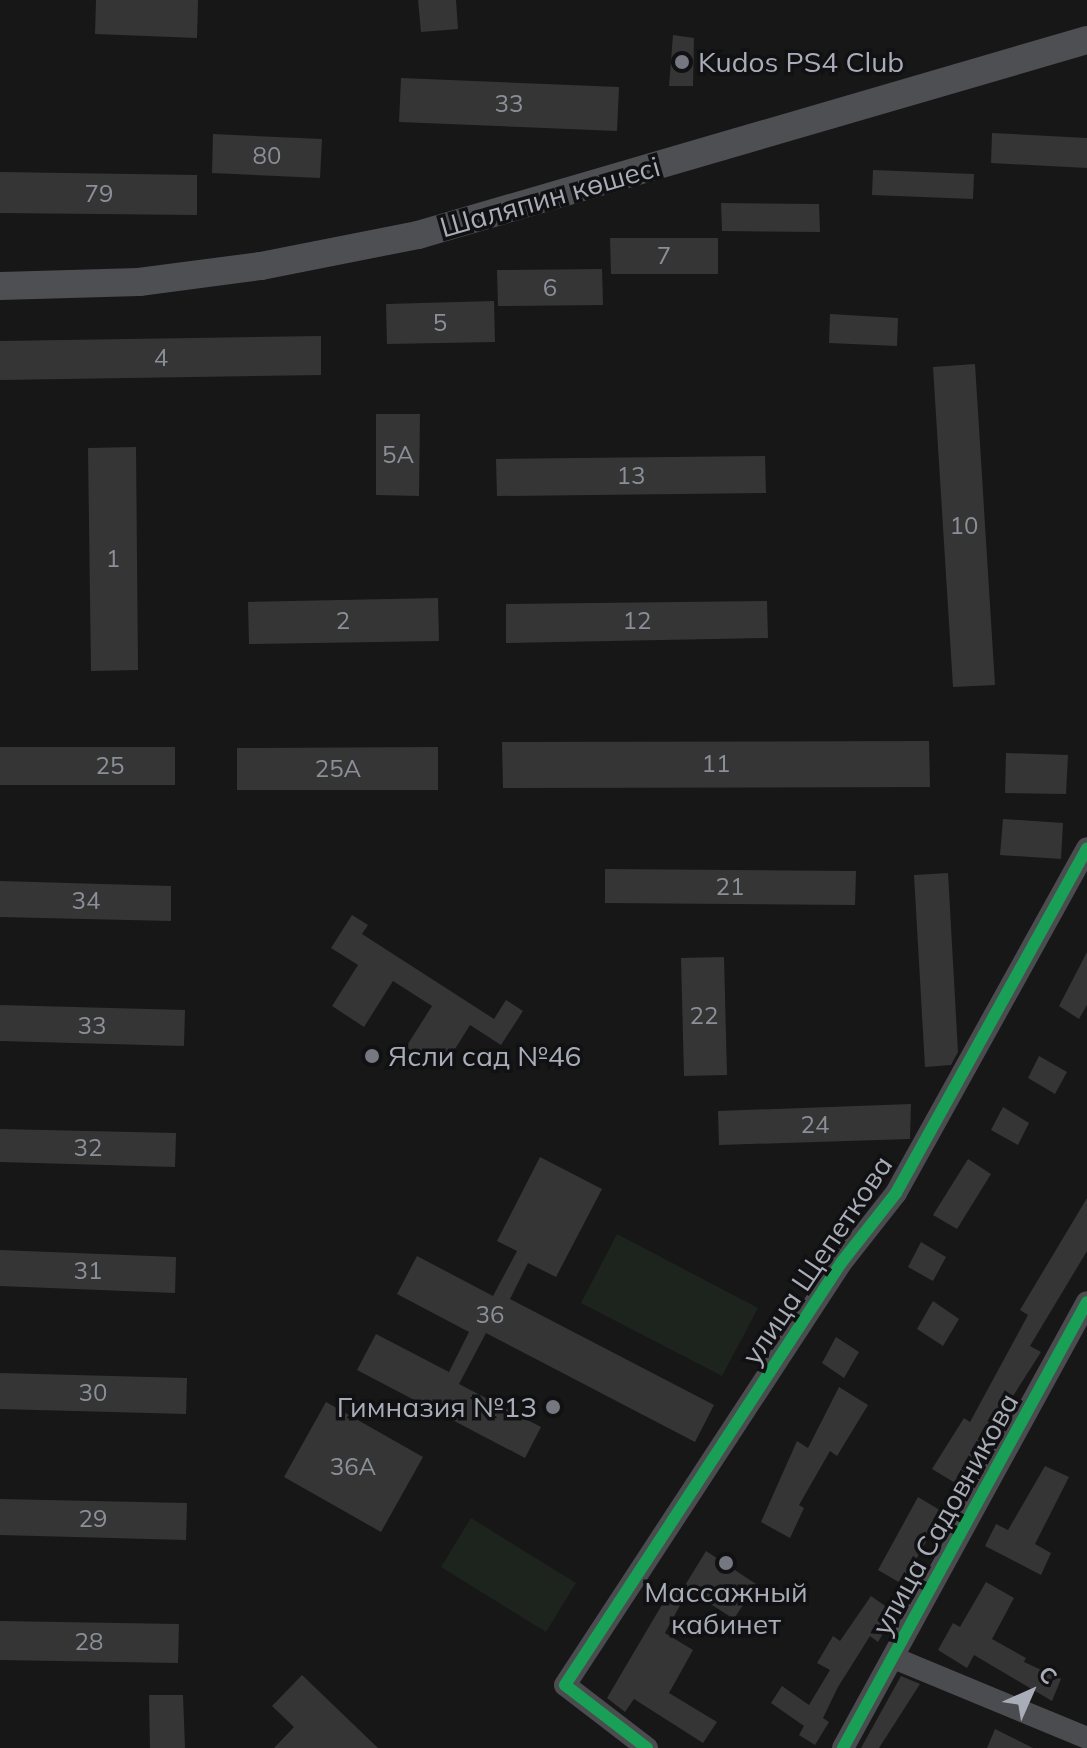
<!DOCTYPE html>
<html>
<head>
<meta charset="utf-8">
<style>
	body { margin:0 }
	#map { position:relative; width:1087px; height:1748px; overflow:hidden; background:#171717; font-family:Mulish,sans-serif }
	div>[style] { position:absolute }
	.green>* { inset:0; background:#1d241e }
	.building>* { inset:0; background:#353536 }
	.minor>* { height:22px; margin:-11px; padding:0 11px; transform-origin:11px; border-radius:11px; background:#4b4c50 }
	.major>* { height:28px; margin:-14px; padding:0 14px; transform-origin:14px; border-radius:14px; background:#4d4f52 }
	.cycleway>* { height:12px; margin:-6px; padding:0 6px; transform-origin:6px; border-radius:6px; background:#1a9f57 }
	.dots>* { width:22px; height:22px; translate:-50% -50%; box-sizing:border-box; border:4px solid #111113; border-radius:50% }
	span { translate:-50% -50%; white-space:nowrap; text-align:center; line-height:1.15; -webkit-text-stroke:7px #111113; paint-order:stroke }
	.number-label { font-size:24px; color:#8b8f98 }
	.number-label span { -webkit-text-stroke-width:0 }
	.poi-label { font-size:28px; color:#a8adb8 }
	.left { translate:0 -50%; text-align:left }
	.right { translate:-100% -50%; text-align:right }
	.street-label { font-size:28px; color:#a8adb8 }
	.north { position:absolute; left:991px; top:1652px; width:80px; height:80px; -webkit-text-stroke:6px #111113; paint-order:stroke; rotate:45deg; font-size:22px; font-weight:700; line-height:32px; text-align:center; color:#a8adb8 }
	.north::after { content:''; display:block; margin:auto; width:28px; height:36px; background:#a8adb8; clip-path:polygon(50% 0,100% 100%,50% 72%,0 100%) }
</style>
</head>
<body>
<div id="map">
	<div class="green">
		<div style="clip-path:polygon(617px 1234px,758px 1308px,722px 1376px,581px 1303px)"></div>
		<div style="clip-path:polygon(471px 1518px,576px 1583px,546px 1632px,441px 1567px)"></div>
	</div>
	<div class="building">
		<div style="clip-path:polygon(96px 0,198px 0,197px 38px,95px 34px)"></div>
		<div style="clip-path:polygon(418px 0,456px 0,458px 29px,421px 32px)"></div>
		<div style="clip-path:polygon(673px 35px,694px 38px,693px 86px,669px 86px)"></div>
		<div style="clip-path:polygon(401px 78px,619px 87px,617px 131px,399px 122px)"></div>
		<div style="clip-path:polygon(992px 133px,1087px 138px,1087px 168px,991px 163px)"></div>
		<div style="clip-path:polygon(213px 134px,322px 139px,320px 178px,212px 173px)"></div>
		<div style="clip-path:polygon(873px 170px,974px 174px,973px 199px,872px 195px)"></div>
		<div style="clip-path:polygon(0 172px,197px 175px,197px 215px,0 213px)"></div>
		<div style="clip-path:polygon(721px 203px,819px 204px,820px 232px,722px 231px)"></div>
		<div style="clip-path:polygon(610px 238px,718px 238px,718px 274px,611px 274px)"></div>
		<div style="clip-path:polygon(602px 269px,603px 305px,498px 306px,497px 270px)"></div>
		<div style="clip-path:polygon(494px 301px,495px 342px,387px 344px,386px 304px)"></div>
		<div style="clip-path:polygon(830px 314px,898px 318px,897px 346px,829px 343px)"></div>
		<div style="clip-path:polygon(321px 336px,321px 375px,0 380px,0 341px)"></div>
		<div style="clip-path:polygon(975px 364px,995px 685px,953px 687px,933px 367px)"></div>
		<div style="clip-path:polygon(376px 414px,420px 414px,419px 496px,376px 495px)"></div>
		<div style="clip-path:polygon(136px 447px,138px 670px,91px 671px,88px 448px)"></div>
		<div style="clip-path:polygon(765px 456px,766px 493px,497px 496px,496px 459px)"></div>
		<div style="clip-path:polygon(438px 598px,439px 641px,249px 644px,248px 602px)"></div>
		<div style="clip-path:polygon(767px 601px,768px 638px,506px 643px,506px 604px)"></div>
		<div style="clip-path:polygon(929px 741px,930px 787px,503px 788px,502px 742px)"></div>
		<div style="clip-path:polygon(0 747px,175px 747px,175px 785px,0 785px)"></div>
		<div style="clip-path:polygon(438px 747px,438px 790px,237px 790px,237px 748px)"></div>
		<div style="clip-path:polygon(1006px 753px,1068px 755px,1066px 794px,1005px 793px)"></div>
		<div style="clip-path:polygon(1003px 819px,1063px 823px,1061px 859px,1000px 855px)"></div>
		<div style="clip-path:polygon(605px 869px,856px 871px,855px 905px,605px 903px)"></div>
		<div style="clip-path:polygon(948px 873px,958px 1052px,951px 1065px,925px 1067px,914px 875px)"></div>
		<div style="clip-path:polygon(0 881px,171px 886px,171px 921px,0 917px)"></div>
		<div style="clip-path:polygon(352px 915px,368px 925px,362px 934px,494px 1019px,506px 1000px,523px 1011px,501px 1045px,470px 1025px,442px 1070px,406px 1047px,432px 1006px,393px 981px,364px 1027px,332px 1006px,358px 965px,331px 948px)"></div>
		<div style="clip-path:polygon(1087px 952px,1087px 1005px,1079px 1019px,1059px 1006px)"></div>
		<div style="clip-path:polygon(724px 957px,727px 1075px,684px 1076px,681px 958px)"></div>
		<div style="clip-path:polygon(0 1005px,185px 1010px,184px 1046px,0 1041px)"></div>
		<div style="clip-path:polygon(1039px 1056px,1067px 1072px,1055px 1094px,1028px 1078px)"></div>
		<div style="clip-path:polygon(911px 1104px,910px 1139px,719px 1145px,718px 1111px)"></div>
		<div style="clip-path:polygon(1003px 1107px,1029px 1123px,1018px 1145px,991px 1130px)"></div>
		<div style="clip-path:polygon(0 1129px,176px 1133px,175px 1167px,0 1162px)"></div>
		<div style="clip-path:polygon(540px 1157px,602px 1189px,556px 1277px,528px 1263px,510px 1299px,714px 1405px,695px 1442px,486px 1333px,459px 1384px,541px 1427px,525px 1458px,357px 1370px,376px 1334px,449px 1372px,469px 1332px,397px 1294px,417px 1256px,493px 1296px,517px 1251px,497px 1241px)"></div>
		<div style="clip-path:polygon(968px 1159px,991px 1174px,957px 1229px,933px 1215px)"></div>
		<div style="clip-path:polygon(1087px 1198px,1087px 1251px,1030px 1346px,1041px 1352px,957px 1484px,932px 1469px,964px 1418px,970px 1422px,1028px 1315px,1020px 1310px)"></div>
		<div style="clip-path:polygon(921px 1242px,946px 1257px,933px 1281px,908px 1267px)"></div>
		<div style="clip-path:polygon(0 1250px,176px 1257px,175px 1293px,0 1286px)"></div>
		<div style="clip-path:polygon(933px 1301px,959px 1319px,943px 1346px,917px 1329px)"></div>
		<div style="clip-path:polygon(836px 1337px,859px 1352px,844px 1378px,822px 1363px)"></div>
		<div style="clip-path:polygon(0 1373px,187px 1378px,186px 1414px,0 1409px)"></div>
		<div style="clip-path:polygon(839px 1387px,868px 1405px,837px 1456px,830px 1451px,799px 1505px,804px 1508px,790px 1538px,761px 1522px,797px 1441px,808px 1448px)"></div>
		<div style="clip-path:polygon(326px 1402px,423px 1457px,381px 1532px,284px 1477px)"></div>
		<div style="clip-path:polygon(1045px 1466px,1069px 1477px,1035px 1544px,1051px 1553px,1041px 1575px,985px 1546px,996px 1524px,1008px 1530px)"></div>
		<div style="clip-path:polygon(918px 1497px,943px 1512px,902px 1584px,878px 1570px)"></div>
		<div style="clip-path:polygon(0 1499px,187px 1503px,186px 1540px,0 1535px)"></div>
		<div style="clip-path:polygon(706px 1551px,756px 1584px,734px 1619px,684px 1587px)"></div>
		<div style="clip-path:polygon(986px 1582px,1014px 1598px,992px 1639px,1026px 1658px,1024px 1662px,1061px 1679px,1052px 1701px,974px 1655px,967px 1668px,938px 1650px,953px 1623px,960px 1627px)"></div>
		<div style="clip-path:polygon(667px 1584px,685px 1596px,665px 1633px,693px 1650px,669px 1693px,717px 1722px,703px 1743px,634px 1699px,625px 1712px,607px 1698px,663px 1603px,657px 1600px)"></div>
		<div style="clip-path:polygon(871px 1596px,895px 1613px,878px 1642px,870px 1636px,838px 1687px,823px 1718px,829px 1722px,815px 1745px,799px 1735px,804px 1726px,771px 1703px,782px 1686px,809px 1705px,830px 1670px,817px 1663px,833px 1636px,840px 1641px)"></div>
		<div style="clip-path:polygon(0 1621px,179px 1624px,178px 1663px,0 1660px)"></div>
		<div style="clip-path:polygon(302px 1675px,378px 1748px,274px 1748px,294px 1727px,272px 1706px)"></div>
		<div style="clip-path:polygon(901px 1676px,920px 1684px,879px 1748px,861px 1748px)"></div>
		<div style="clip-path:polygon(149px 1695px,183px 1695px,185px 1748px,150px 1748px)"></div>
		<div style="clip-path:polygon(995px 1729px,1033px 1748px,987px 1748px)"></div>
	</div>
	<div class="minor">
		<div style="left:894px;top:1658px;width:209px;rotate:22.5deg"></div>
		<div style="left:647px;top:1748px;width:103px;rotate:-142.5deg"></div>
		<div style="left:565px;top:1685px;width:504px;rotate:-56.81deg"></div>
		<div style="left:841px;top:1263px;width:89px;rotate:-51.8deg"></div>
		<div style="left:896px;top:1193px;width:394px;rotate:-61deg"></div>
		<div style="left:843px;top:1748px;width:508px;rotate:-61.32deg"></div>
	</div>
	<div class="major">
		<div style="left:0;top:286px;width:139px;rotate:-1.6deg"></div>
		<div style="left:139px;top:282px;width:123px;rotate:-7.5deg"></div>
		<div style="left:261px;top:266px;width:160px;rotate:-11.2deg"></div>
		<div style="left:418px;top:235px;width:697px;rotate:-16.25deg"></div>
	</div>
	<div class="cycleway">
		<div style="left:647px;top:1748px;width:103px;rotate:-142.5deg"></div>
		<div style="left:565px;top:1685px;width:504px;rotate:-56.81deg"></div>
		<div style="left:841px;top:1263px;width:89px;rotate:-51.8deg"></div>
		<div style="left:896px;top:1193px;width:394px;rotate:-61deg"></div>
		<div style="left:843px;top:1748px;width:508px;rotate:-61.32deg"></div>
	</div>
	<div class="dots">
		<div style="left:682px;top:62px;background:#757880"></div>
		<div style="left:372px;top:1056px;background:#757880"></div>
		<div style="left:553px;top:1407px;background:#757880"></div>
		<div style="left:726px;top:1563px;background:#757880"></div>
	</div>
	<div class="number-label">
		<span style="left:509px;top:104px">33</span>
		<span style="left:267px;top:156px">80</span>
		<span style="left:99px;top:194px">79</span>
		<span style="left:664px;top:256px">7</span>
		<span style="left:550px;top:288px">6</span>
		<span style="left:440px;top:323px">5</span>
		<span style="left:161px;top:358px">4</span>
		<span style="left:398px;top:455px">5А</span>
		<span style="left:631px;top:476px">13</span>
		<span style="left:964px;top:526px">10</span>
		<span style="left:113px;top:559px">1</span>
		<span style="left:343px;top:621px">2</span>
		<span style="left:637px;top:621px">12</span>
		<span style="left:716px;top:764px">11</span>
		<span style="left:110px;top:766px">25</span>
		<span style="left:338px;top:769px">25А</span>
		<span style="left:730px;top:887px">21</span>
		<span style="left:86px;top:901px">34</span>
		<span style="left:704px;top:1016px">22</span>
		<span style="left:92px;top:1026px">33</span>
		<span style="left:815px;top:1125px">24</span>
		<span style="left:88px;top:1148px">32</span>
		<span style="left:88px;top:1271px">31</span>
		<span style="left:490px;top:1315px">36</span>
		<span style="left:93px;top:1393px">30</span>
		<span style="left:353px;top:1467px">36А</span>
		<span style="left:93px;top:1519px">29</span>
		<span style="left:89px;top:1642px">28</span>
	</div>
	<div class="poi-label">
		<span class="left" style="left:698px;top:62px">Kudos PS4 Club</span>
		<span class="left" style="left:388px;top:1056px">Ясли сад №46</span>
		<span class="right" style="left:537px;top:1407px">Гимназия №13</span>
		<span style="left:726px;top:1608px">Массажный<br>кабинет</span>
	</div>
	<div class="street-label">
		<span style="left:550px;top:197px;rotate:-16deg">Шаляпин көшесі</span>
		<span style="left:817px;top:1260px;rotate:-56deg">улица Щепеткова</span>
		<span style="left:945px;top:1514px;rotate:-61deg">улица Садовникова</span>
	</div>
	<div class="north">С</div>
</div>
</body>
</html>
